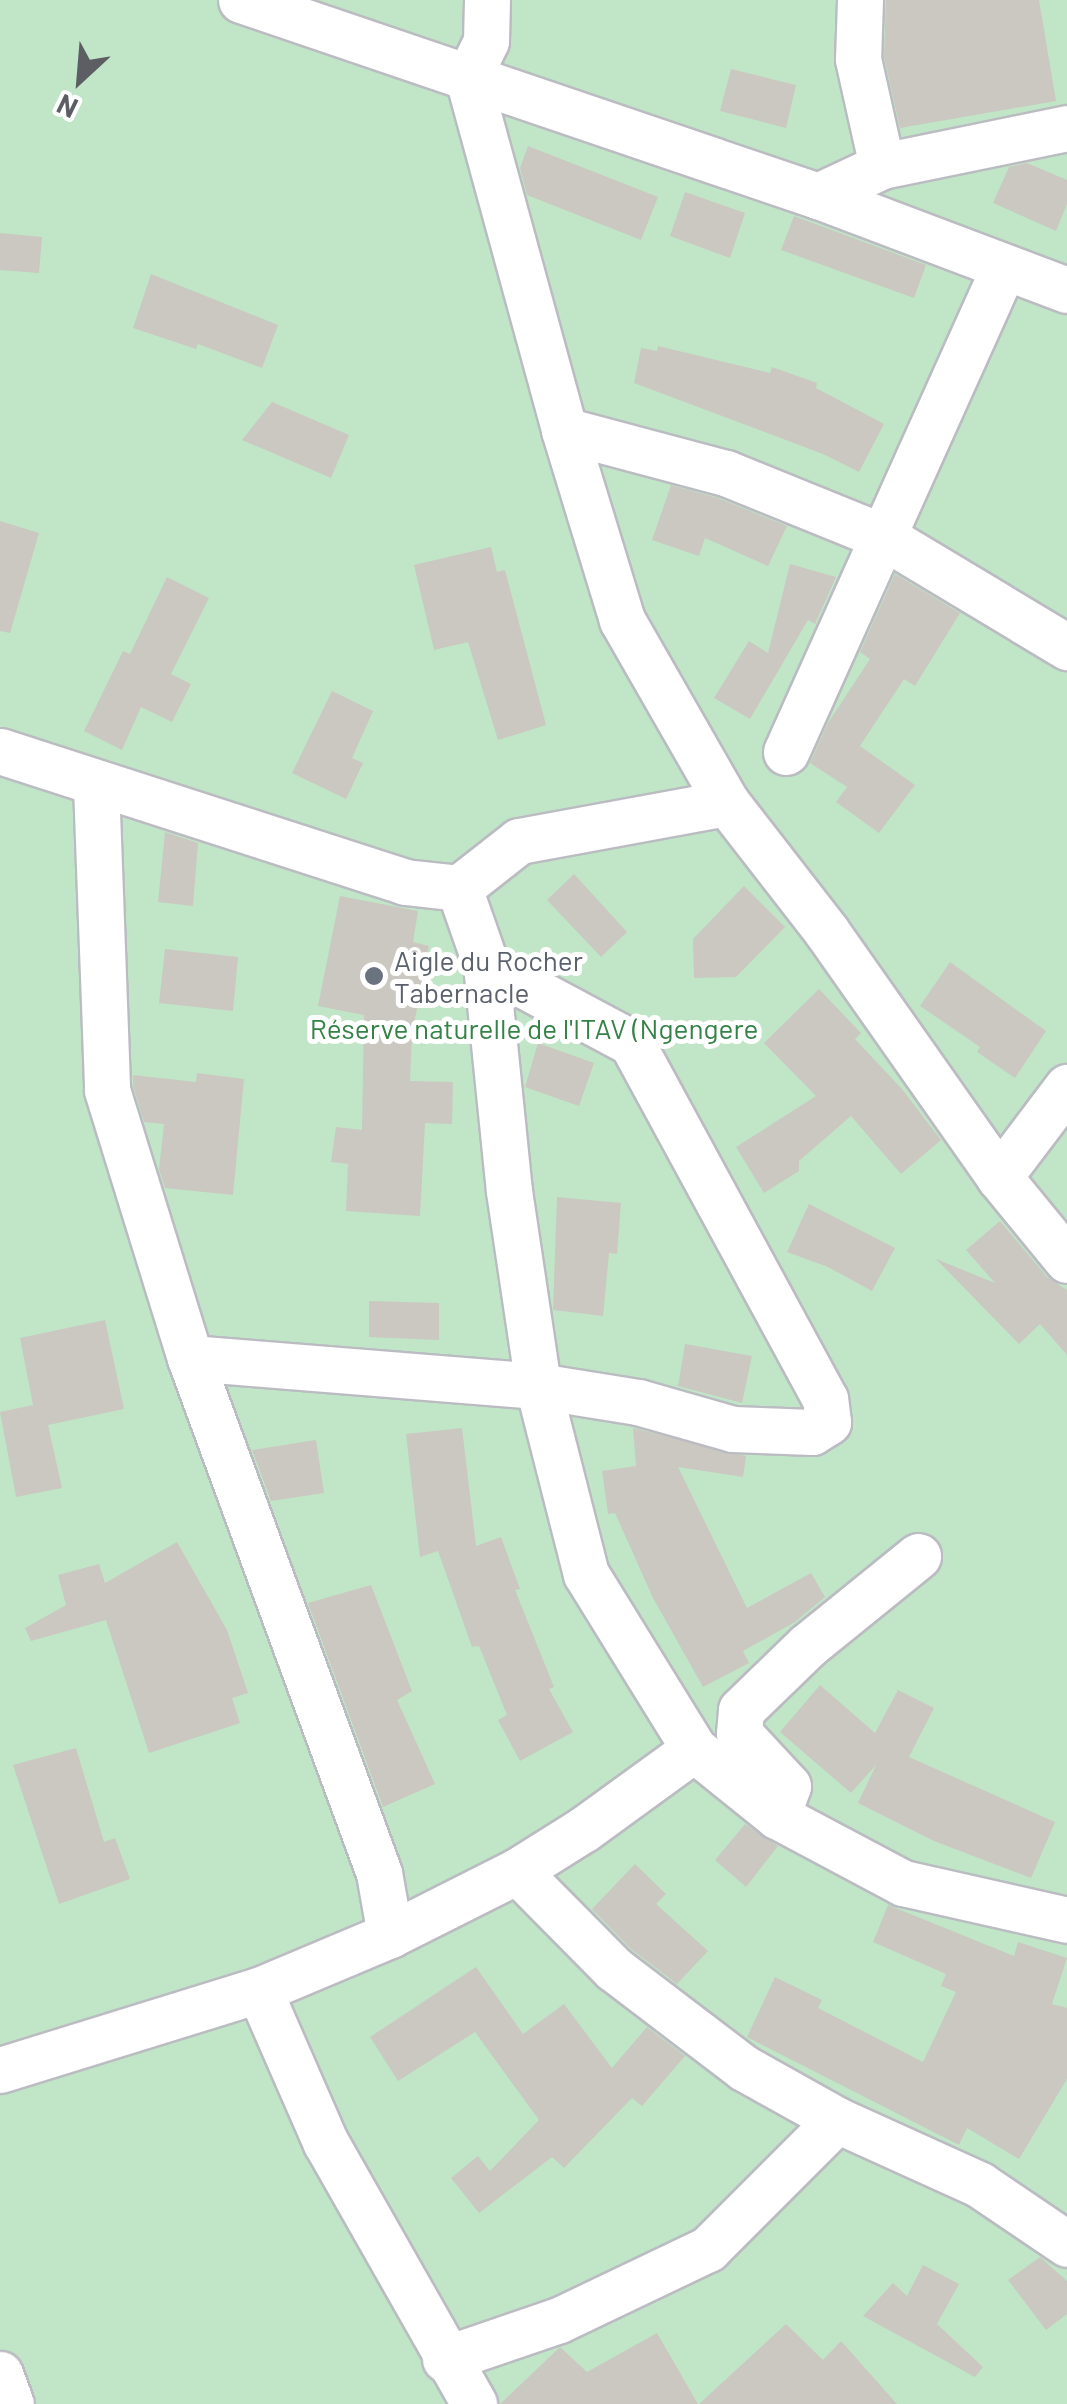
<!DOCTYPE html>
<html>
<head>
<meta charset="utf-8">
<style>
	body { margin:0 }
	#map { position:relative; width:1067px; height:2404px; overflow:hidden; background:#eeeee4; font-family:Barlow,sans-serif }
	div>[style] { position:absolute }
	.green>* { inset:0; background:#c0e6c7 }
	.building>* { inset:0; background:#cac8c1 }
	.roads { filter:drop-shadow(2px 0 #bbbcc2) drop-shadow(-2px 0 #bbbcc2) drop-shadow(0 2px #bbbcc2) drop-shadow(0 -2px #bbbcc2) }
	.minor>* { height:45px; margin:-22.5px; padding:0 22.5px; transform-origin:22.5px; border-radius:22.5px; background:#fff }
	.dots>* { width:28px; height:28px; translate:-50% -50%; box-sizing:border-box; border:5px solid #fff; border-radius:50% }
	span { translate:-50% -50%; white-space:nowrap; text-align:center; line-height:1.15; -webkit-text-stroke:10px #fff; paint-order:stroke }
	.worship-label { font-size:28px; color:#5b616d }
	.left { translate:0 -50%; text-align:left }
	.park-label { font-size:28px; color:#358247 }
	.north { position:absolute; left:30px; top:30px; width:100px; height:100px; -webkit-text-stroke:8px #fff; paint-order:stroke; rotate:206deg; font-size:28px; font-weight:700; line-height:40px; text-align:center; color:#5c5e64 }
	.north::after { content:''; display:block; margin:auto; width:35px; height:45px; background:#5c5e64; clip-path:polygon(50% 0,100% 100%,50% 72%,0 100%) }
</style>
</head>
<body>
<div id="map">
	<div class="green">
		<div style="clip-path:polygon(0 0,1067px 0,1067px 2404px,0 2404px)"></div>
	</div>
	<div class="building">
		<div style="clip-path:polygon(886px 0,1039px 0,1056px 101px,900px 128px,884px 57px)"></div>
		<div style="clip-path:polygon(731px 69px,796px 85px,786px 128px,720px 111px)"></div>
		<div style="clip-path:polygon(528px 146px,658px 197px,641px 240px,527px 195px,520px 168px)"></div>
		<div style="clip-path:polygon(1027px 163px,1067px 180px,1067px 204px,1056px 231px,993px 203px,1009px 167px)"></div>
		<div style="clip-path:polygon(685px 192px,745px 213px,730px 258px,670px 236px)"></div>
		<div style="clip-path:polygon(794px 216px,926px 265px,914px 298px,781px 250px)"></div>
		<div style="clip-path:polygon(0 233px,42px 237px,39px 273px,0 270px)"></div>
		<div style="clip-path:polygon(151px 274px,278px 325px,262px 368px,198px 344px,196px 349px,133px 328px)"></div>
		<div style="clip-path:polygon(658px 346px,770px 373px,772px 367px,817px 383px,816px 388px,884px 424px,859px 472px,823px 454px,634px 383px,641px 348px,657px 351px)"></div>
		<div style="clip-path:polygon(272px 402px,349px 435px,331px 478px,242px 440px)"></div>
		<div style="clip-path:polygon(671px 485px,718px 498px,787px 526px,768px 566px,705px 538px,699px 556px,652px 540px)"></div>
		<div style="clip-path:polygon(0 521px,39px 533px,10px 633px,0 631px)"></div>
		<div style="clip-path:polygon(491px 547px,497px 572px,505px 570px,546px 725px,498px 740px,468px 642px,434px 650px,414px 565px)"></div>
		<div style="clip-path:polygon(790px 564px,836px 577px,815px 624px,808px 620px,750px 719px,714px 698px,749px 641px,768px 653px)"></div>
		<div style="clip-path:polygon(895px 574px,960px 613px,915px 686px,904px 679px,860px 746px,915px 785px,879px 833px,836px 802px,847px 787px,810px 763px,828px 723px,870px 659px,860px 652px)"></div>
		<div style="clip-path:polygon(167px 577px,209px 598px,171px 674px,191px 684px,172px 722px,141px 707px,122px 750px,84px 731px,123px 651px,130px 654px)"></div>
		<div style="clip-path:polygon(332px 691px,373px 711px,352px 758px,363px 763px,346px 799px,292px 773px)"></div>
		<div style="clip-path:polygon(165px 832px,198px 843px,193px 906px,158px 902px)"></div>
		<div style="clip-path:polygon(574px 874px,627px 932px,601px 957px,547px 900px)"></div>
		<div style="clip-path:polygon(744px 886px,785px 927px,736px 977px,694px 978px,693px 939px)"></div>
		<div style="clip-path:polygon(340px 896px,418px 911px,413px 942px,429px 946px,412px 1034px,410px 1081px,453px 1082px,452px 1124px,425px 1123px,420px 1216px,346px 1211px,348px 1164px,331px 1162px,336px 1127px,362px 1130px,364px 1015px,318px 1006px)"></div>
		<div style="clip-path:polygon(165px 949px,238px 957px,233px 1011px,159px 1003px)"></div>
		<div style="clip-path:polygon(950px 962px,1046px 1031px,1015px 1078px,977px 1052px,980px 1047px,920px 1006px)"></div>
		<div style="clip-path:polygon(819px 989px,861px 1033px,855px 1039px,902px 1089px,941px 1140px,901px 1174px,851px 1116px,799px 1161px,799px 1171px,764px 1193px,736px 1147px,816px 1096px,764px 1043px)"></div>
		<div style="clip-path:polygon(538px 1043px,594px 1063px,579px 1106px,525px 1087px)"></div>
		<div style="clip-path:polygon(197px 1073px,244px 1079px,233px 1195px,165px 1188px,159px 1169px,164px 1124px,144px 1122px,133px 1086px,133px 1075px,196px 1082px)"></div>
		<div style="clip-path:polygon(557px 1197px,621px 1203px,617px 1254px,609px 1253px,603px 1316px,553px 1310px)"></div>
		<div style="clip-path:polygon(809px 1204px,895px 1248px,872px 1291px,828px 1267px,787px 1252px)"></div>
		<div style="clip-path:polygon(1000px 1221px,1047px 1277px,1067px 1290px,1067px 1355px,1040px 1324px,1019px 1344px,936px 1259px,995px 1283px,966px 1250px)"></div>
		<div style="clip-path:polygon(369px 1301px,439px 1303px,439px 1340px,369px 1337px)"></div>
		<div style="clip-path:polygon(105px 1320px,124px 1409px,48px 1425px,62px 1488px,16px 1497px,0 1412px,33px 1405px,20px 1338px)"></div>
		<div style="clip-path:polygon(685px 1344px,752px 1356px,742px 1403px,678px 1386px)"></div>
		<div style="clip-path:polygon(462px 1428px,476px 1546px,501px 1537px,520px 1589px,515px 1590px,554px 1687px,549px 1689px,573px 1732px,520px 1761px,498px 1720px,507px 1715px,479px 1646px,472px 1647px,438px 1551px,420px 1557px,406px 1434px)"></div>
		<div style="clip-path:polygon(633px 1428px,746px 1456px,743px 1477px,678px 1467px,747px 1608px,811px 1573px,825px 1597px,795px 1622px,743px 1651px,749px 1663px,703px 1687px,653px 1598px,615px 1513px,608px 1514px,602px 1471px,636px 1466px)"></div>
		<div style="clip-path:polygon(316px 1440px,324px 1493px,271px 1501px,252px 1450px)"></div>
		<div style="clip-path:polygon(177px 1542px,227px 1630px,248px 1693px,232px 1698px,240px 1723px,149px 1753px,106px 1620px,31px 1641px,25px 1628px,66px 1605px,58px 1575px,99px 1564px,105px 1583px)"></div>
		<div style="clip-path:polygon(371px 1585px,412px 1691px,397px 1700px,435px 1784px,383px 1807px,308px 1603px)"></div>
		<div style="clip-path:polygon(820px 1685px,875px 1733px,898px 1690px,934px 1708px,909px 1757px,1055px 1822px,1031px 1878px,934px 1841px,858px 1803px,876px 1765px,851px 1793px,780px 1732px)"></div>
		<div style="clip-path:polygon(76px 1748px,104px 1842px,115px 1838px,130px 1879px,59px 1904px,13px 1765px)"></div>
		<div style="clip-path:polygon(745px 1824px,778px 1846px,746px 1887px,715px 1860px)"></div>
		<div style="clip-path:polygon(635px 1864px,666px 1894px,656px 1904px,708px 1951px,677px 1984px,631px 1949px,592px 1909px)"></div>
		<div style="clip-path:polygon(888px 1905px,1014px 1956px,1018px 1942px,1067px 1958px,1052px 2004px,1067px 2008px,1067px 2079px,1019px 2159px,967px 2128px,959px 2145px,747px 2037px,775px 1977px,822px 2000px,818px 2008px,923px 2062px,956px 1992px,941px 1986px,946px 1974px,873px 1942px)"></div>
		<div style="clip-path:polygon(476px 1967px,523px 2034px,564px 2004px,612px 2068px,647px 2027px,685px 2056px,642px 2106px,632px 2098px,564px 2168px,552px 2157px,479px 2213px,451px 2178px,478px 2156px,490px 2171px,539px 2120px,475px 2032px,398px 2081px,370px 2037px)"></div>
		<div style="clip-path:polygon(1040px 2257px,1067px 2281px,1067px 2314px,1046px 2330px,1008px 2280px)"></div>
		<div style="clip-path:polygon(923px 2265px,959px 2284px,937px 2324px,983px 2367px,975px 2377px,863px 2316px,893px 2283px,907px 2296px)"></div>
		<div style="clip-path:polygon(786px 2324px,823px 2360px,841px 2341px,897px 2404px,699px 2404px)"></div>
		<div style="clip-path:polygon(657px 2333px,698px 2404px,500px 2404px,560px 2347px,587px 2372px)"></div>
	</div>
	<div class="roads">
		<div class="minor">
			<div style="left:241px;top:0;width:609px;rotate:18.76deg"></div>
			<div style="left:818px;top:196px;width:266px;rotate:20.7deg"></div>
			<div style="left:487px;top:0;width:41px;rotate:91.4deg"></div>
			<div style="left:486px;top:41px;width:41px;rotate:115.9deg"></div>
			<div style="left:468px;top:78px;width:365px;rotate:74.7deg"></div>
			<div style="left:564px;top:430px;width:199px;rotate:73deg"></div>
			<div style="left:622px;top:620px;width:211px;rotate:60.2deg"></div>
			<div style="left:727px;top:803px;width:163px;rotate:52.2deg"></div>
			<div style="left:827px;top:932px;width:299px;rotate:54.9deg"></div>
			<div style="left:999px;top:1177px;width:107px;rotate:50.7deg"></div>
			<div style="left:860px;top:0;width:59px;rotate:91.9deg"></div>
			<div style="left:858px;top:59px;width:110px;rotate:77.4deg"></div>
			<div style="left:818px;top:196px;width:71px;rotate:-25.1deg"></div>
			<div style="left:882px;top:166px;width:189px;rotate:-11.6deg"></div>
			<div style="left:564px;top:430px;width:168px;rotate:14.9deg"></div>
			<div style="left:726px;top:473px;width:170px;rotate:22.1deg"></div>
			<div style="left:884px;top:537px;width:214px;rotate:31deg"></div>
			<div style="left:0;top:751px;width:426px;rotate:17.9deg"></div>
			<div style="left:405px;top:882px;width:54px;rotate:6.3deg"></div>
			<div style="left:459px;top:888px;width:76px;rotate:-38.1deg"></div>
			<div style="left:519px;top:841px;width:211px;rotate:-10.4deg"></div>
			<div style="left:786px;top:752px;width:532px;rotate:-65.8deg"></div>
			<div style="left:96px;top:785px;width:305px;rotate:87.9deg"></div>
			<div style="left:107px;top:1090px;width:281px;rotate:72.8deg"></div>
			<div style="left:190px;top:1358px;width:549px;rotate:69.85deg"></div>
			<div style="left:379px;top:1873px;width:63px;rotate:79.9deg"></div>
			<div style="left:390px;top:1935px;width:142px;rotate:-26.7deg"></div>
			<div style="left:517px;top:1871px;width:138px;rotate:45.3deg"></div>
			<div style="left:614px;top:1969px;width:163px;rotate:37.3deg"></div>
			<div style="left:744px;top:2068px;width:107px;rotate:29.2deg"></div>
			<div style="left:837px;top:2120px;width:157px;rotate:24.4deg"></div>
			<div style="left:980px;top:2185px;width:105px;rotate:34.1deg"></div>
			<div style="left:459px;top:888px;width:82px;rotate:70.7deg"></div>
			<div style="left:486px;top:965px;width:227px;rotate:84.2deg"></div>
			<div style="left:509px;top:1191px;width:197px;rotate:81.5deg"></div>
			<div style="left:538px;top:1386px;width:194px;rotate:75.7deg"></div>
			<div style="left:586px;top:1574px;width:206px;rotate:58.3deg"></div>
			<div style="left:694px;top:1749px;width:107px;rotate:38.9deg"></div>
			<div style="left:777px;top:1816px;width:143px;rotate:28deg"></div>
			<div style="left:903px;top:1883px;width:168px;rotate:12.7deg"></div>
			<div style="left:999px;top:1177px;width:113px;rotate:-52.9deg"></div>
			<div style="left:190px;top:1358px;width:349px;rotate:4.6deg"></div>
			<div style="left:538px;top:1386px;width:101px;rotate:9.1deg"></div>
			<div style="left:638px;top:1402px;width:99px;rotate:15.9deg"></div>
			<div style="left:733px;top:1429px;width:79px;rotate:2.2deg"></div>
			<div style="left:812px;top:1432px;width:19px;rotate:-32deg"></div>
			<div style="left:828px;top:1422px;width:23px;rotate:-97deg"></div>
			<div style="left:825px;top:1399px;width:405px;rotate:-118.5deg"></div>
			<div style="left:632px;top:1043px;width:166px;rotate:-151.9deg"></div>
			<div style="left:777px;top:1816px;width:32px;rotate:-70deg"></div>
			<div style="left:788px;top:1786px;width:72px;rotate:-132.8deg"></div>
			<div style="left:739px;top:1733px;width:23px;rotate:-85deg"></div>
			<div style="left:741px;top:1710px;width:92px;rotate:-44.1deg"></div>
			<div style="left:807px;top:1646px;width:143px;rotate:-39deg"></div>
			<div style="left:517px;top:1871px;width:79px;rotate:-32.1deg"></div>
			<div style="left:584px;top:1829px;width:136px;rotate:-36deg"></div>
			<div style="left:259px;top:1990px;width:167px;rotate:66.4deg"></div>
			<div style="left:326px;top:2143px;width:300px;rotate:60.4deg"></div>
			<div style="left:0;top:2070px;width:271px;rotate:-17.2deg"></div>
			<div style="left:259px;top:1990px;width:142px;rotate:-22.8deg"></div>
			<div style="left:445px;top:2359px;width:120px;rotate:-18.9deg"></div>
			<div style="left:559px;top:2320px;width:165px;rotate:-25.5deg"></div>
			<div style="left:708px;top:2249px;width:182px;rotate:-45deg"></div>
			<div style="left:0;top:2374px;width:32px;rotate:70deg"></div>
		</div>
	</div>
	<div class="dots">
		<div style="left:374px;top:976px;background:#6b7280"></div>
	</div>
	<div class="worship-label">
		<span class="left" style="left:394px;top:976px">Aigle du Rocher<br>Tabernacle</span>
	</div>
	<div class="park-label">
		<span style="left:534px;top:1028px">Réserve naturelle de l'ITAV (Ngengere</span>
	</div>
	<div class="north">N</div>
</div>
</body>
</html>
